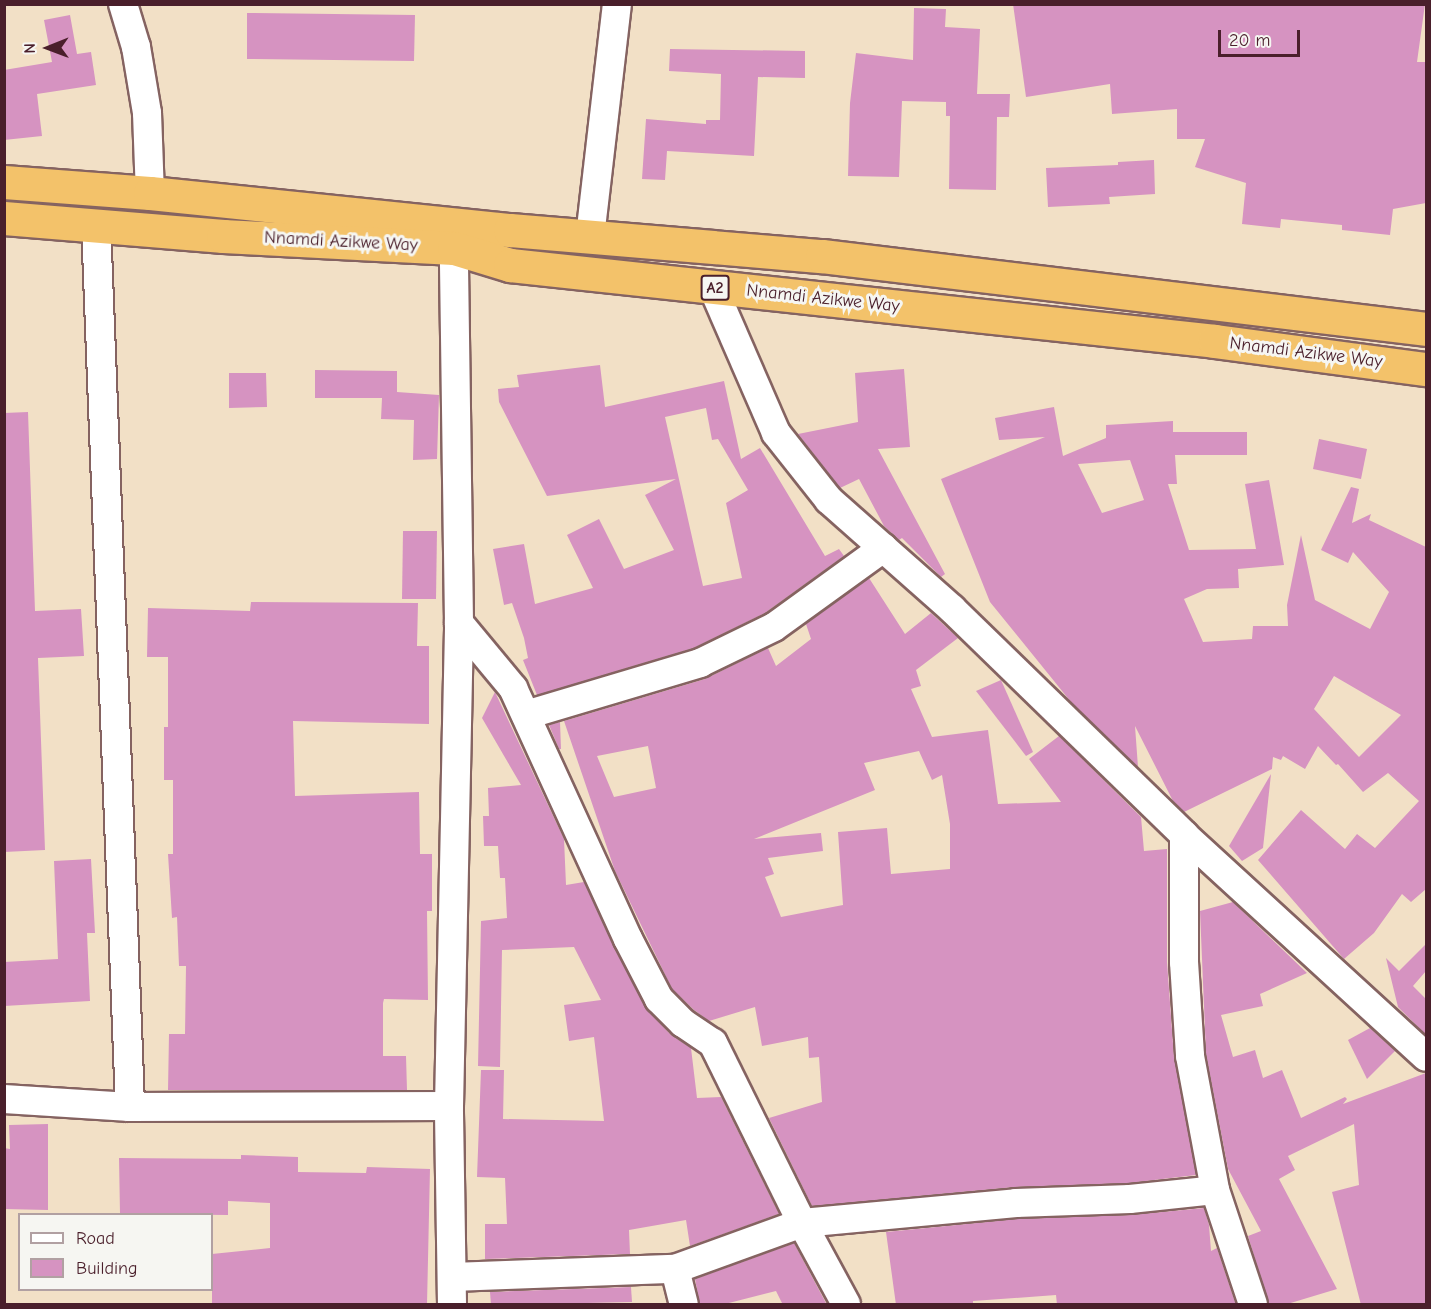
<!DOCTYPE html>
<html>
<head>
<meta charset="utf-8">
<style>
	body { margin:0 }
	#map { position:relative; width:1431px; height:1309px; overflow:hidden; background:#f2e0c6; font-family:"Comic Neue",sans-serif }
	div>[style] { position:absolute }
	.building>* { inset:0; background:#d693c1 }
	.roads { filter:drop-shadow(2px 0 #856361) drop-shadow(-2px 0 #856361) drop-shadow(0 2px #856361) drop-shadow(0 -2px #856361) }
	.minor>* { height:28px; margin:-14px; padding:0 14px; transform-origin:14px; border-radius:14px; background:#fff }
	.highway>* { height:33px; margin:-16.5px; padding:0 16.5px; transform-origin:16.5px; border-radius:16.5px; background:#f3c26a }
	span { translate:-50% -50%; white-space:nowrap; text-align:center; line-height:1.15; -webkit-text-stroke:6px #f6f6f2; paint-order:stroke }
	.shield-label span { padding:2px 4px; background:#f6f6f2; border:2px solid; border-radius:4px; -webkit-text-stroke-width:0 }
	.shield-label { font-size:16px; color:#4a1f2b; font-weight:700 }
	.street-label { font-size:18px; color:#4a1f2b }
	.frame { position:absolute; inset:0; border:6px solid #4a1f2b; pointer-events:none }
	.legend { position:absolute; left:18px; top:1213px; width:195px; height:78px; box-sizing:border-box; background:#f6f6f2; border:2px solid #b1a0a2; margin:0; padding:8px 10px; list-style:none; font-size:18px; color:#4a1f2b }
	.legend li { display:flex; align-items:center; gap:12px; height:30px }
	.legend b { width:30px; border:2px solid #b1a0a2 }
	.north { position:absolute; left:18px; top:18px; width:60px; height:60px; -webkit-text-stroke:4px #f6f6f2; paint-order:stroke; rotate:269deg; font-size:16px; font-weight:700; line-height:24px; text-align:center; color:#4a1f2b }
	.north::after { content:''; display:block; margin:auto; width:21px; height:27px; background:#4a1f2b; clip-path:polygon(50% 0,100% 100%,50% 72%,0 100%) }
	.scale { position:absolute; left:1218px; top:30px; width:82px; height:27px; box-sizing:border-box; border:3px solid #4a1f2b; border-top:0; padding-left:8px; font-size:18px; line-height:21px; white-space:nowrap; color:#4a1f2b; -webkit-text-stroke:4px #f6f6f2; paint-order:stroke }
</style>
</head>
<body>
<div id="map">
	<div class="building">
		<div style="clip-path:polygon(1013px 4px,1425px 4px,1417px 62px,1426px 62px,1426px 203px,1393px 209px,1390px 235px,1342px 230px,1342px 225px,1281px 219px,1280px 228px,1242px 224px,1246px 183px,1195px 167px,1205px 139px,1177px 139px,1177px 109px,1112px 114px,1110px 84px,1026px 97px)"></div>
		<div style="clip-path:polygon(914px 8px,946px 9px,945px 27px,980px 29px,977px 94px,1010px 94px,1009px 117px,997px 117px,996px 190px,949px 189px,950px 116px,946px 116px,946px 102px,902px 101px,899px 177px,848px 176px,850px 103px,856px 53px,913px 60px)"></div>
		<div style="clip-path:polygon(247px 13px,415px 15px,414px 61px,247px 59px)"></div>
		<div style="clip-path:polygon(70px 15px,77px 54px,91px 52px,96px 85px,37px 94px,42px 136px,4px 140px,4px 70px,52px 62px,44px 20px)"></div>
		<div style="clip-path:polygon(670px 49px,805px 51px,805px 78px,758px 77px,754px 156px,667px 151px,665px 180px,642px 179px,646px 119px,706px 124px,706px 120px,720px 120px,721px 74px,669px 71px)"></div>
		<div style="clip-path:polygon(1154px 160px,1155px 194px,1109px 197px,1110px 204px,1048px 207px,1046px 168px,1118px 165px,1118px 162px)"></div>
		<div style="clip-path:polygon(evenodd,600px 365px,605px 407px,724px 381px,741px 459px,760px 448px,825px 556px,839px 549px,844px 556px,765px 613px,694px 648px,537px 695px,523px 660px,528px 658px,524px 638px,512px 603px,504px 605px,493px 549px,524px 544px,535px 604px,593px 588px,567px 535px,599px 519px,624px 569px,674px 550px,645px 495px,676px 479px,547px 496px,499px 402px,498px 389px,519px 387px,517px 375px,600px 365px,706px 408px,712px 440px,718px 439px,748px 490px,726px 503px,742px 578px,703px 586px,665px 417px,706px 408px)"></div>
		<div style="clip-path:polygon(904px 369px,910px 447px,878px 449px,945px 574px,941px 577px,902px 538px,899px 540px,884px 526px,859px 479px,840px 488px,798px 434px,858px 422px,855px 373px)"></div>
		<div style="clip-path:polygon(315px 370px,397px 371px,397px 392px,439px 395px,437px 459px,413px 460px,414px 420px,381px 419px,382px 398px,315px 398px)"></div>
		<div style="clip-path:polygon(229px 373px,266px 373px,267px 407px,229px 408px)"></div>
		<div style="clip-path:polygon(evenodd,1054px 407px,1063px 456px,1106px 438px,1106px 425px,1173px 421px,1173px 432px,1247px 432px,1247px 455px,1175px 455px,1177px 484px,1168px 484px,1189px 550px,1256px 549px,1245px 484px,1269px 480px,1284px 565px,1238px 569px,1239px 588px,1207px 589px,1184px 599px,1203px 642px,1252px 639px,1253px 626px,1288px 626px,1287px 605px,1301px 535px,1315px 600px,1370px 629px,1389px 592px,1353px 552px,1348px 563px,1321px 550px,1351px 487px,1359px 489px,1352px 523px,1371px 514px,1369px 520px,1426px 547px,1426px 889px,1411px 902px,1402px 894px,1374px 933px,1344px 959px,1258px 860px,1301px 810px,1345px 849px,1357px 834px,1375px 848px,1419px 801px,1388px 773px,1363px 792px,1338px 764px,1336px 765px,1318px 746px,1305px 769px,1283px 756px,1281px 760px,1273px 757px,1272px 769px,1184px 812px,1173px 801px,1135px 726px,1138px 767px,1071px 702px,990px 602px,941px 479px,1045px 437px,999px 440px,995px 418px,1054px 407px,1130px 460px,1144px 500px,1102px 513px,1078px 464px,1130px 460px,1054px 407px,1334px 676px,1401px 715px,1359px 757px,1314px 709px,1334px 676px)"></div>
		<div style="clip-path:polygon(28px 412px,35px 611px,81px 609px,84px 656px,38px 658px,45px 850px,4px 852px,4px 413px)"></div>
		<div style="clip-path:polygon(1319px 439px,1367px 449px,1361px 479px,1313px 469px)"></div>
		<div style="clip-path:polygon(403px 531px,437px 531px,436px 599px,402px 599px)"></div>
		<div style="clip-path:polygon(evenodd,869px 578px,905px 634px,931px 613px,958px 638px,916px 670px,921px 686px,911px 689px,932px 737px,988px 730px,998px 804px,1061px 802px,1029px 759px,1059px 736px,1141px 817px,1144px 851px,1167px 849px,1167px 962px,1174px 1057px,1196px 1175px,1129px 1183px,1015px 1187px,812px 1206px,769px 1118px,822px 1102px,819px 1057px,809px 1058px,808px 1037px,762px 1046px,755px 1007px,709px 1021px,694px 1010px,672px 989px,615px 871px,564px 721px,705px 679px,768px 648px,776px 666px,811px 639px,806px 624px,869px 578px,648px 746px,656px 788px,614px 797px,597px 756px,648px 746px,869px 578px,919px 751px,932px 780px,942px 775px,950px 824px,950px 869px,891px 874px,887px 828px,838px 832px,843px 905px,781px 917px,765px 877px,774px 874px,768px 858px,823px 851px,821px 833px,754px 839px,875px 790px,864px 763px,919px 751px)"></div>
		<div style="clip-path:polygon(251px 602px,418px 603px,417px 646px,429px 646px,429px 724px,293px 721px,295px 796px,419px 792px,420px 854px,432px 854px,432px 911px,427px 911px,428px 1000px,384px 999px,383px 1003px,383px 1056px,406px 1056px,407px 1090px,168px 1090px,169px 1034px,185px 1034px,186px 966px,179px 966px,177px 917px,172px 918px,168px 854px,173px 854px,173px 780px,164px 780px,164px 727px,168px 727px,168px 657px,147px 657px,148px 608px,250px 611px)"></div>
		<div style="clip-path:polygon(1001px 680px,1033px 752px,1026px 756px,976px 691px)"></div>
		<div style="clip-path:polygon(495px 692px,564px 839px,566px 885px,584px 882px,645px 1007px,671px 1035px,691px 1048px,697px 1098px,721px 1097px,779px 1214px,690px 1246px,686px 1220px,629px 1230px,630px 1254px,485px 1259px,485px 1224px,507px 1224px,505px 1178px,477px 1177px,481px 1070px,504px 1070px,503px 1119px,604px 1121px,594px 1037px,569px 1041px,564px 1005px,601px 1000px,574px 947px,502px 950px,500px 1067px,478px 1066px,481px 921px,507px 918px,505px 878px,500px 878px,498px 846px,484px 846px,483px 816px,489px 816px,488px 788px,521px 785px,482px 718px)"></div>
		<div style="clip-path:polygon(560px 722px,561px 749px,559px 749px,549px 725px)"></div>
		<div style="clip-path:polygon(1271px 774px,1263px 848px,1242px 861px,1229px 846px)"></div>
		<div style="clip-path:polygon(91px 859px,95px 933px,87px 933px,90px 1001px,4px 1006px,4px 962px,58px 959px,54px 861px)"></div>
		<div style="clip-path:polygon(1233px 902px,1307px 973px,1260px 994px,1263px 1006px,1221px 1015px,1233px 1057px,1255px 1050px,1263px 1078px,1282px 1070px,1301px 1118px,1345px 1097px,1347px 1099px,1343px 1104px,1426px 1073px,1426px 1305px,1361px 1305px,1332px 1192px,1359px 1185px,1354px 1124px,1288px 1156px,1295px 1170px,1279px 1179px,1337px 1289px,1284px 1305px,1269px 1305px,1248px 1236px,1261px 1231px,1228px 1169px,1206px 1054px,1200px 911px)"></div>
		<div style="clip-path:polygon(1426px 944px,1426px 971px,1413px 986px,1426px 999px,1426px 1035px,1398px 1007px,1386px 958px,1399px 971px)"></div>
		<div style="clip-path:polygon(1370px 1028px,1395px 1051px,1367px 1079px,1348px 1040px)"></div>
		<div style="clip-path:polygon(48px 1124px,48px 1210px,4px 1209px,4px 1148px,10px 1149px,9px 1125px)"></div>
		<div style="clip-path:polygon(241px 1155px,298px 1157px,298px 1172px,366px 1173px,367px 1167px,430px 1169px,427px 1305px,212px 1305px,212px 1254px,270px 1248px,270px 1203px,228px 1201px,228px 1215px,120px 1214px,119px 1158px,241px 1159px)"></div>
		<div style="clip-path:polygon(1204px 1208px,1209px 1225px,1211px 1251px,1217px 1248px,1236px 1305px,1057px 1305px,1056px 1295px,973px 1301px,973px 1305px,896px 1305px,886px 1232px,1017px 1219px,1131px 1215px)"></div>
		<div style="clip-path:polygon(794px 1243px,827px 1305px,783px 1305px,776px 1291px,721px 1305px,700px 1305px,695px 1279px)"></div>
		<div style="clip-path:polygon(631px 1287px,632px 1302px,491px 1305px,490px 1292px)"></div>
	</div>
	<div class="roads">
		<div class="minor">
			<div style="left:123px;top:4px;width:45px;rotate:73.2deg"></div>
			<div style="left:136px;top:47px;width:67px;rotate:80.5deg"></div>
			<div style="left:147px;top:113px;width:80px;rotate:87.9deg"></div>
			<div style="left:96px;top:224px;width:884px;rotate:87.79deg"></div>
			<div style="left:590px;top:237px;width:235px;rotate:-83.4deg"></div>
			<div style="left:713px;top:288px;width:158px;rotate:66.5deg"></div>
			<div style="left:776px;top:433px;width:85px;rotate:51.7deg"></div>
			<div style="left:829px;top:500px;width:164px;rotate:41.5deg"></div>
			<div style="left:952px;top:609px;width:324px;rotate:44.2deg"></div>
			<div style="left:1184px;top:835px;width:328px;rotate:42.5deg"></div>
			<div style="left:459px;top:623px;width:85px;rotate:50.3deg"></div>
			<div style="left:513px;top:688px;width:276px;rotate:65.4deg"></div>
			<div style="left:628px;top:939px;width:68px;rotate:62.7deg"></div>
			<div style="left:659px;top:999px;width:34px;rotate:45deg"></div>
			<div style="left:683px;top:1023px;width:36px;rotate:34deg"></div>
			<div style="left:713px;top:1043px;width:201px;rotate:63.7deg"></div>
			<div style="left:802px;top:1223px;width:92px;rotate:61.5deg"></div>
			<div style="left:526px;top:715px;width:182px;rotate:-16.6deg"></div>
			<div style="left:700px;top:663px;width:82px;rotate:-25.9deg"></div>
			<div style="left:774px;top:627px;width:135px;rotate:-35.9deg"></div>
			<div style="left:1184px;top:835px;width:127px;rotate:90deg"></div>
			<div style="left:1184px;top:962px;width:94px;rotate:86.3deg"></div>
			<div style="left:1190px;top:1056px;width:136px;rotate:79.4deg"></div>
			<div style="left:1215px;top:1190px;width:120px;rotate:71.6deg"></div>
			<div style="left:4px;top:1099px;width:126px;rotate:3.6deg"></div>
			<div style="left:130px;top:1107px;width:319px;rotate:-0.2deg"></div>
			<div style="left:675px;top:1269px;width:36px;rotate:76deg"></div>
			<div style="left:452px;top:1277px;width:223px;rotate:-2.1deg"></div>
			<div style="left:675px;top:1269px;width:135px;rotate:-19.9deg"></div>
			<div style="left:802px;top:1223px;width:215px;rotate:-5.3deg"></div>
			<div style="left:1016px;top:1203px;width:114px;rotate:-2deg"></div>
			<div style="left:1130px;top:1199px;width:85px;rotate:-6deg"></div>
			<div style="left:452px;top:1304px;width:198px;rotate:-90.9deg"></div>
			<div style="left:449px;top:1106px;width:483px;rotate:-88.8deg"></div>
			<div style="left:459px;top:623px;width:375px;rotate:-90.8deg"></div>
		</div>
		<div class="highway">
			<div style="left:4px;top:182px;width:146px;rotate:4.3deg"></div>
			<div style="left:150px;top:193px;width:362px;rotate:5.9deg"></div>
			<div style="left:510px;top:230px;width:313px;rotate:4.8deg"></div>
			<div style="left:822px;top:256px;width:608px;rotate:6.89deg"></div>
			<div style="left:4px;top:218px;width:220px;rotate:4.7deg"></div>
			<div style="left:223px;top:236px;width:231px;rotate:3deg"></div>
			<div style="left:454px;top:248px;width:59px;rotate:16.9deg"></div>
			<div style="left:510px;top:265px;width:709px;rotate:6.15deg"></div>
			<div style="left:1215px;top:341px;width:213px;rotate:7.6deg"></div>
		</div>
	</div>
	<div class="shield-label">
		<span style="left:715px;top:288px">A2</span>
	</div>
	<div class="street-label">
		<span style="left:341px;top:242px;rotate:3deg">Nnamdi Azikwe Way</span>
		<span style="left:823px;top:299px;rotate:6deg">Nnamdi Azikwe Way</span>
		<span style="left:1306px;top:353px;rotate:7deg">Nnamdi Azikwe Way</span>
	</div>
	<div class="frame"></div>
	<ul class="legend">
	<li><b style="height:8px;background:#fff"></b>Road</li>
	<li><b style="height:16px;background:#d693c1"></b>Building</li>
	</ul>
	<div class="north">N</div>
	<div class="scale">20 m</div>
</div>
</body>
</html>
